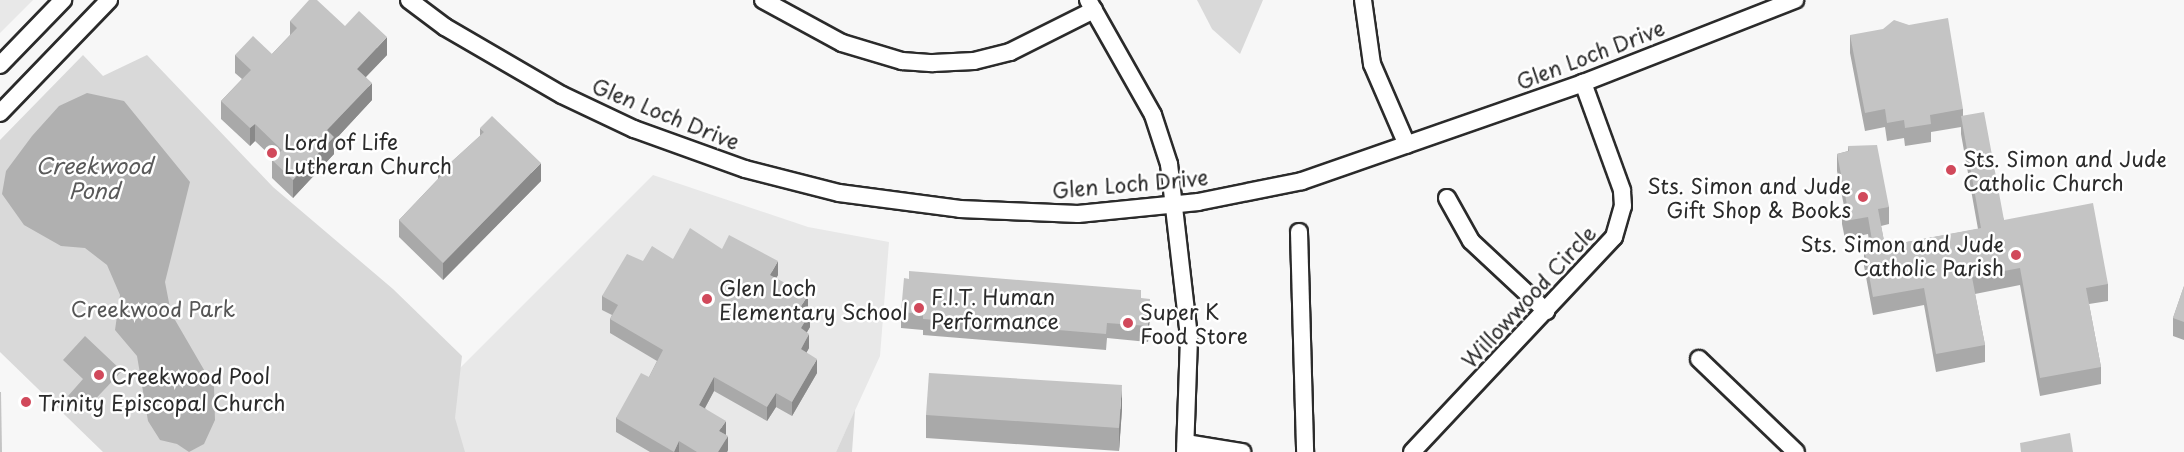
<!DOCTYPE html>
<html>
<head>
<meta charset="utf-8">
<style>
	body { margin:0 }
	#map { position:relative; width:2184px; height:452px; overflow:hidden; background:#f7f7f7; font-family:"Playpen Sans",sans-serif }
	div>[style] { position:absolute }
	.built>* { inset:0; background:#e8e8e8 }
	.green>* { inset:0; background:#d9d9d9 }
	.water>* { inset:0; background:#b0b0b0 }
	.roads { filter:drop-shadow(2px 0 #2b2b2b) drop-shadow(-2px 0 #2b2b2b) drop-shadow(0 2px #2b2b2b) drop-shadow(0 -2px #2b2b2b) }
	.minor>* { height:16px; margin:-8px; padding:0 8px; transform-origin:8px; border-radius:8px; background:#fff }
	.wall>* { inset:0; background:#a9a9a9 }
	.shaded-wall>* { inset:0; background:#898989 }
	.building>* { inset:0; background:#c4c4c4 }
	.dots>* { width:16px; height:16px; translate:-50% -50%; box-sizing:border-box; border:3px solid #fff; border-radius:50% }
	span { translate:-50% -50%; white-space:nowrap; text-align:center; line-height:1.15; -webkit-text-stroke:5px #fff; paint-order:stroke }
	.street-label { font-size:21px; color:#2b2b2b }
	.poi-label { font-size:21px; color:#2b2b2b }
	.left { translate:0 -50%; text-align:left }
	.right { translate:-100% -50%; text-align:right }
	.park-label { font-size:21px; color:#565656 }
	.water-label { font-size:22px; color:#5a5a5a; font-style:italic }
</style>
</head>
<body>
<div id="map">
	<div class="built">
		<div style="clip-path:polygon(0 0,33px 0,0 33px)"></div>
		<div style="clip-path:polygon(653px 175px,808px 227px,889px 242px,880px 356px,836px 452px,435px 452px,405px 423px)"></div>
	</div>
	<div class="green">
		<div style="clip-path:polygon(1197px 0,1263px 0,1240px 54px,1212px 29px)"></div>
		<div style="clip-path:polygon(83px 55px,103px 76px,147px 55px,273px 187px,393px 289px,462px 356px,455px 418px,465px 452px,103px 452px,0 352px,0 140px)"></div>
		<div style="clip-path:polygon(855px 410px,852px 452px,836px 452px)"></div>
	</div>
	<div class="water">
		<div style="clip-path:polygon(87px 93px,124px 101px,190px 182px,165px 282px,171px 313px,214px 387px,215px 420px,204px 444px,189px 452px,177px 444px,160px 440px,148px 421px,137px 356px,115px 330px,120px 295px,107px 265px,85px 248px,61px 246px,24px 225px,2px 194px,6px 171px,32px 136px,59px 106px)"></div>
		<div style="clip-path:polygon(85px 336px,122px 371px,84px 411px,68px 396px,83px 379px,63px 360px)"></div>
	</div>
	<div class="roads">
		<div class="minor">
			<div style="left:409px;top:0;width:45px;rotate:36.9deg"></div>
			<div style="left:445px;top:27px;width:135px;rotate:30.2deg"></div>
			<div style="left:562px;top:95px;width:80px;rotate:25.3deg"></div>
			<div style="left:634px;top:129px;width:118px;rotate:19.8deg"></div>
			<div style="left:745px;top:169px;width:97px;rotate:14.3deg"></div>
			<div style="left:839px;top:193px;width:122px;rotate:7.5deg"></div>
			<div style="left:960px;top:209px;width:118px;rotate:2.4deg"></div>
			<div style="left:1078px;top:214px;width:121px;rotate:-5.7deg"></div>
			<div style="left:1198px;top:202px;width:106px;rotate:-11.4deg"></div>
			<div style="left:1302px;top:181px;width:298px;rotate:-19.2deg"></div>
			<div style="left:1583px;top:83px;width:228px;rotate:-21.4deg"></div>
			<div style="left:763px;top:0;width:90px;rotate:28.6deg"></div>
			<div style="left:842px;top:43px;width:63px;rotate:16.7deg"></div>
			<div style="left:902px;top:61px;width:31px;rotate:4deg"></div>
			<div style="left:933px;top:63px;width:41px;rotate:-2.8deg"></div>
			<div style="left:974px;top:61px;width:37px;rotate:-14deg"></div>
			<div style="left:1010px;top:52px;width:94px;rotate:-26.6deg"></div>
			<div style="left:1088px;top:0;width:132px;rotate:60.5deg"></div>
			<div style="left:1153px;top:115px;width:52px;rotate:71.9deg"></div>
			<div style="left:1169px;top:164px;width:175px;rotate:83.4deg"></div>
			<div style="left:1189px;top:338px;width:114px;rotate:92deg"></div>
			<div style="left:1363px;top:0;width:65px;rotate:82deg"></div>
			<div style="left:1372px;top:64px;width:88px;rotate:66.6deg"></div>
			<div style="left:0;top:65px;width:91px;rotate:-45.9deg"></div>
			<div style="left:0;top:113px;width:157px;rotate:-46deg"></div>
			<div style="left:1447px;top:198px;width:49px;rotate:60.8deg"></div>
			<div style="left:1471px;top:241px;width:103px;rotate:43deg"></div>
			<div style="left:1299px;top:232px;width:220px;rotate:88.4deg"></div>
			<div style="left:1699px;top:359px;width:134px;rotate:43.8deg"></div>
			<div style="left:1186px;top:443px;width:57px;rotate:9.1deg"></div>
			<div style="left:1412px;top:452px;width:295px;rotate:-46.8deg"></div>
			<div style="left:1614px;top:237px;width:32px;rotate:-74deg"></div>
			<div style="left:1623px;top:206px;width:16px;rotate:-94deg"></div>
			<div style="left:1622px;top:190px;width:114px;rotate:-110deg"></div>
		</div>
	</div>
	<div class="wall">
		<div style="clip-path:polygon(290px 21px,345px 26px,387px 55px,366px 77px,372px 100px,334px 141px,334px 154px,293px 198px,272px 178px,272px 160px,274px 159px,255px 141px,250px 146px,221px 119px,221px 101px,242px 79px,235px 73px,235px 55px,272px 54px,290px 35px)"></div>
		<div style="clip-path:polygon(1850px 35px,1963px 109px,1963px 116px,2004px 220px,2108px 284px,2108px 301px,2089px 304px,2101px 367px,2101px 384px,2040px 396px,2020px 285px,1975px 294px,1985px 345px,1985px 362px,1936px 372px,1924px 305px,1873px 315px,1864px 266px,1864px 248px,1870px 247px,1868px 234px,1845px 239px,1842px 224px,1842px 206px,1844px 206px,1837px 171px,1837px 154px,1848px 151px,1848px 146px,1889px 207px,1889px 224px,1881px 226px,1885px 246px,1978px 229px,1961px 134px,1961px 127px,1931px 132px,1931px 142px,1905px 146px,1904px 138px,1887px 141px,1885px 127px,1865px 131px,1850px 53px)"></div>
		<div style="clip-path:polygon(480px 128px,541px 181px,443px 280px,399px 237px,399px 220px,438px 179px,438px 174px,480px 136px)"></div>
		<div style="clip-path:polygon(722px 249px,778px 275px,776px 278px,808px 309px,807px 312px,810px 327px,807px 332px,809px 348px,806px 353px,817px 373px,792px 416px,776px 407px,767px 421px,714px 391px,705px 408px,726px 435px,728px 450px,727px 452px,650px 452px,616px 432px,616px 418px,649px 377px,657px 361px,610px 333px,610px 319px,612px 315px,602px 310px,602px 296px,643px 261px,673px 259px)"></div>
		<div style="clip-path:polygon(2184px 286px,2184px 340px,2173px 336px,2173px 318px)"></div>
		<div style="clip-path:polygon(1141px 298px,1150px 314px,1148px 342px,1107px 338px,1106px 350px,923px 335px,923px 330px,901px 328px,901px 312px)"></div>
		<div style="clip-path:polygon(1122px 409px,1119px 451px,926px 438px,926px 415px)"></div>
	</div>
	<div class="shaded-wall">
		<div style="clip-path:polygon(387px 37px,387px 55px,357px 86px,357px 69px)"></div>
		<div style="clip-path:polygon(372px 83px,372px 100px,334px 141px,334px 154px,293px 198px,293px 180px,327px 130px)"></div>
		<div style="clip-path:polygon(255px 124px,255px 141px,250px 146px,250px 128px)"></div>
		<div style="clip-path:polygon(541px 163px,541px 181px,443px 280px,443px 263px)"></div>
		<div style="clip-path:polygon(778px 261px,778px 275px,770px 289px,770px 275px)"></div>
		<div style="clip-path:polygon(808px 295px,808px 309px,800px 323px,800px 308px)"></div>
		<div style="clip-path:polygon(1150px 299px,1150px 314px,1148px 342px,1148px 326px)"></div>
		<div style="clip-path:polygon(810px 313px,810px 327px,801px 342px,801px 328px)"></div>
		<div style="clip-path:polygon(809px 334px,809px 348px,801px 363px,801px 349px)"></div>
		<div style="clip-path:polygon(817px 359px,817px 373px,792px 416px,792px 402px)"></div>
		<div style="clip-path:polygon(714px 377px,714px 391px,699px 419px,699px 405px)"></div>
		<div style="clip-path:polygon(1122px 385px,1122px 409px,1119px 451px,1119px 428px)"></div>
		<div style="clip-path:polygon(776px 393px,776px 407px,767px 421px,767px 407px)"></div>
		<div style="clip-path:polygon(726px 421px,726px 435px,719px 431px)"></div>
		<div style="clip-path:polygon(728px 436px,728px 450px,727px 452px,718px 452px)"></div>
		<div style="clip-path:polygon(679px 441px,679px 452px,674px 452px)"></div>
	</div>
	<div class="building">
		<div style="clip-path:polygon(309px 0,317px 0,345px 26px,359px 11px,387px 37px,357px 69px,372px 83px,327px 130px,334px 137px,293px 180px,272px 160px,282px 150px,255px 124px,250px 128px,221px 101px,251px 70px,235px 55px,253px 36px,272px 54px,297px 28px,290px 21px)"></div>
		<div style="clip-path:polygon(1948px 18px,1963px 109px,1930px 115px,1931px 124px,1905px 128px,1904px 120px,1887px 123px,1885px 109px,1865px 113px,1850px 35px,1883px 29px,1894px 20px,1909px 25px)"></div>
		<div style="clip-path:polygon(1984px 112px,2004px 220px,2093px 203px,2108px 284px,2086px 288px,2101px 367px,2040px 378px,2020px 268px,1972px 277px,1985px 345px,1936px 354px,1924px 288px,1873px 297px,1864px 248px,1873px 246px,1868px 217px,1845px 221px,1842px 206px,1847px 205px,1837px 154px,1849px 151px,1848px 146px,1877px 145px,1889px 207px,1878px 209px,1885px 246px,1981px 228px,1961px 116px)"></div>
		<div style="clip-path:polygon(492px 116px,541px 163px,443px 263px,399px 220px,441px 176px,438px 174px,484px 132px,480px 128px)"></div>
		<div style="clip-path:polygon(690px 228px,722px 249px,729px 235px,778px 261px,770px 275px,808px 295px,800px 308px,810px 313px,801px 328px,809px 334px,801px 349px,817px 359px,792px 402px,776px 393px,767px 407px,714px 377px,699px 405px,726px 421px,719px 431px,728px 436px,718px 452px,697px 452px,679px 441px,674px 452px,616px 418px,641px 373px,649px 377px,663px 350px,610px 319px,618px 305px,602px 296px,627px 254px,643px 261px,652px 246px,673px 259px)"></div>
		<div style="clip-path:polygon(909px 271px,1141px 290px,1141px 298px,1150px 299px,1148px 326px,1107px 323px,1106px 334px,923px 319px,923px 314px,901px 312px,904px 278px,909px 279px)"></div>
		<div style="clip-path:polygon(2184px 286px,2184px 322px,2173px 318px)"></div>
		<div style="clip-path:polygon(929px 373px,1122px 385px,1119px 428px,926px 415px)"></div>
		<div style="clip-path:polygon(0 392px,1px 392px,2px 452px,0 452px)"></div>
		<div style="clip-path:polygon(2070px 433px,2073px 452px,2021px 452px,2020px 443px)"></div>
	</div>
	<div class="dots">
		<div style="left:272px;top:153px;background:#d1495b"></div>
		<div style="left:1951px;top:170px;background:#d1495b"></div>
		<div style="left:1863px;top:197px;background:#d1495b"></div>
		<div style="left:2016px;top:255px;background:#d1495b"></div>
		<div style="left:707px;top:299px;background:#d1495b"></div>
		<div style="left:919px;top:308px;background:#d1495b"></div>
		<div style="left:1128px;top:323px;background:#d1495b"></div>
		<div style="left:99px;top:375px;background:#d1495b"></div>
		<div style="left:26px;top:402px;background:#d1495b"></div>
	</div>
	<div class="street-label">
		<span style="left:1590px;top:54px;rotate:-21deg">Glen Loch Drive</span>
		<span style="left:666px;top:113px;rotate:22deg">Glen Loch Drive</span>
		<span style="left:1130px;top:183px;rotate:-5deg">Glen Loch Drive</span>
		<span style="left:1528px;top:296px;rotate:-47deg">Willowwood Circle</span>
	</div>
	<div class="poi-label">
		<span class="left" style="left:284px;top:153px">Lord of Life<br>Lutheran Church</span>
		<span class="left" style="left:1963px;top:170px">Sts. Simon and Jude<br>Catholic Church</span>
		<span class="right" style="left:1851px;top:197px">Sts. Simon and Jude<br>Gift Shop &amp; Books</span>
		<span class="right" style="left:2004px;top:255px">Sts. Simon and Jude<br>Catholic Parish</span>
		<span class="left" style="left:719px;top:299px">Glen Loch<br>Elementary School</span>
		<span class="left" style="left:931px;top:308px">F.I.T. Human<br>Performance</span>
		<span class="left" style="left:1140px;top:323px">Super K<br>Food Store</span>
		<span class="left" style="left:111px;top:375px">Creekwood Pool</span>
		<span class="left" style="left:38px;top:402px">Trinity Episcopal Church</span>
	</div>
	<div class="park-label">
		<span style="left:153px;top:308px">Creekwood Park</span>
	</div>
	<div class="water-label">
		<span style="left:94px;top:177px">Creekwood<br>Pond</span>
	</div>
</div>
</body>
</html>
